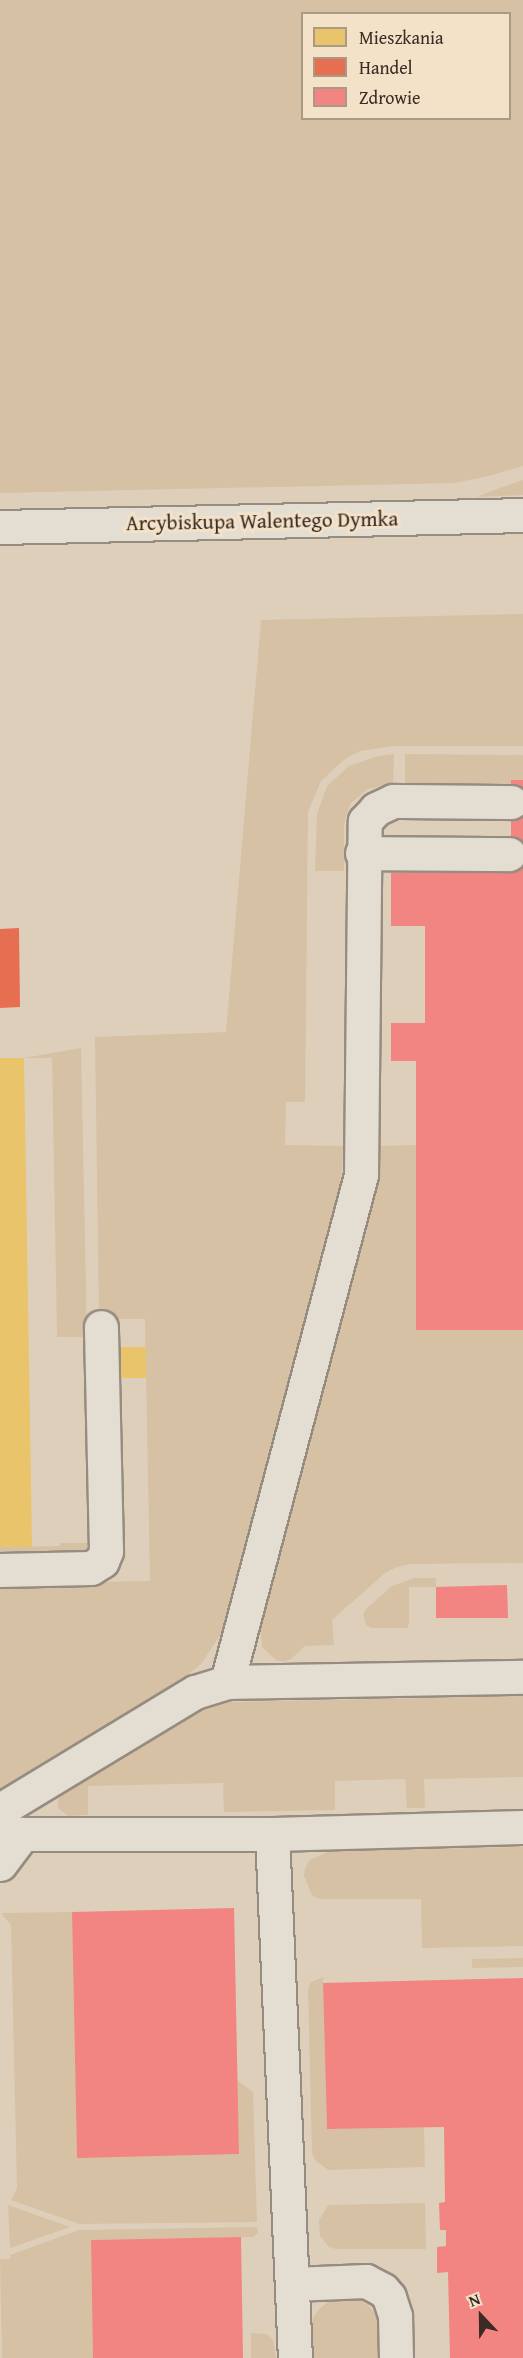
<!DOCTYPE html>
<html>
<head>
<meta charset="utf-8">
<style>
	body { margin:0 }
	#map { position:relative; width:523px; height:2358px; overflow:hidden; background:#decfba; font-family:"Gentium Book Plus",serif }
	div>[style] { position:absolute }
	.green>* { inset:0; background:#d6c1a5 }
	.homes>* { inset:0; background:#e9c46a }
	.shops>* { inset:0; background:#e76f51 }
	.health>* { inset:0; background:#f28482 }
	.roads { filter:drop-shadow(2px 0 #968c80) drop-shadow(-2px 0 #968c80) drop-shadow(0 2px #968c80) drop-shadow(0 -2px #968c80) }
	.minor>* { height:33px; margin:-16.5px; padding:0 16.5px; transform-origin:16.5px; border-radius:16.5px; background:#e4ddd2 }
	span { translate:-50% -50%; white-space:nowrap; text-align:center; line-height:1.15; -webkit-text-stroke:6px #f3e2c8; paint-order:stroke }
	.street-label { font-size:21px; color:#3a2c25 }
	.legend { position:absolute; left:301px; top:12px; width:210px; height:108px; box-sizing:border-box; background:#f3e2c8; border:2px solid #a99987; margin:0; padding:8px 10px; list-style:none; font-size:18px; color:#3a2c25 }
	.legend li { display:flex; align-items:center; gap:12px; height:30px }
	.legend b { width:30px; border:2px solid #a99987 }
	.north { position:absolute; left:451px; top:2286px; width:60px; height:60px; -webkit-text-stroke:4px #f3e2c8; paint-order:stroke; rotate:338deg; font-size:16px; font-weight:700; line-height:24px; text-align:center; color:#3a2c25 }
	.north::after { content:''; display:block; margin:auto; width:21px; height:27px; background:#3a2c25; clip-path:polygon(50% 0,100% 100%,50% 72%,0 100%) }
</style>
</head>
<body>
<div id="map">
	<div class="green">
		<div style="clip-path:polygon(evenodd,0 0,523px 0,523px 466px,489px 476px,454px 483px,0 493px,0 0,302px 14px,510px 14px,510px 118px,302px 118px,302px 14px)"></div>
		<div style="clip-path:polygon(523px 480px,523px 495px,477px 497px,502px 487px)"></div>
		<div style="clip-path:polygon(523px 614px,523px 746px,393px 746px,360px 751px,345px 759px,321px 781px,308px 812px,305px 1102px,286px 1102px,285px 1145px,343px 1146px,342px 1170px,338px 1197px,223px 1631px,201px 1664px,185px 1677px,0 1789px,0 1584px,150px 1581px,145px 1319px,99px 1319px,95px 1037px,226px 1032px,261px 620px)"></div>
		<div style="clip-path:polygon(394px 754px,393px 784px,368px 789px,351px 803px,347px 813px,344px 824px,344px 871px,315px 871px,317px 814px,327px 786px,349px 766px,378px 756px)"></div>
		<div style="clip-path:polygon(405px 754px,523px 755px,523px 784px,405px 784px)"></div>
		<div style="clip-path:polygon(81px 1048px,87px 1337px,57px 1337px,52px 1058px,24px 1058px)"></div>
		<div style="clip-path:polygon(416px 1145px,416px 1330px,523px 1330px,523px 1563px,411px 1564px,397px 1567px,385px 1573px,332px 1620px,334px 1645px,305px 1646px,291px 1659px,284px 1662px,276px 1660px,262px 1647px,260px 1626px,374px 1202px,379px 1146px)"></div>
		<div style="clip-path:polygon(61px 1543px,90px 1543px,87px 1549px,80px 1553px,0 1554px,0 1547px,60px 1546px)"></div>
		<div style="clip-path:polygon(414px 1578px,436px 1578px,436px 1587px,409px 1587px,409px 1624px,407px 1628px,371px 1628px,366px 1625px,363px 1614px,366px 1609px,392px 1586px)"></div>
		<div style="clip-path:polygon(523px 1696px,523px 1777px,424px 1779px,425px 1808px,407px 1808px,405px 1779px,335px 1781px,335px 1810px,224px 1812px,223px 1783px,88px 1786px,88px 1815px,68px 1816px,58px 1808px,58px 1800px,62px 1794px,194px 1712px,213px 1705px,228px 1702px)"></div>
		<div style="clip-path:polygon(523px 1847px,523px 1946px,422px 1948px,421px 1899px,320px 1899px,312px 1895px,304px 1876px,305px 1868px,310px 1860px,330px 1851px)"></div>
		<div style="clip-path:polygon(72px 1912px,77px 2157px,239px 2154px,237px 2080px,253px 2092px,257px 2222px,79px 2224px,11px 2200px,17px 2188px,11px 1925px,1px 1913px)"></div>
		<div style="clip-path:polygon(523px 1958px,523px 1967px,472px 1968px,472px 1959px)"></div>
		<div style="clip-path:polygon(323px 1977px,327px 2129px,424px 2127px,425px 2167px,328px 2170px,315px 2160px,312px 2153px,308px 1990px,310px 1983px)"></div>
		<div style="clip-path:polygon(425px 2203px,426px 2249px,336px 2249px,329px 2247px,320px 2236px,319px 2220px,328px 2205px)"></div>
		<div style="clip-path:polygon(8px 2205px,70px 2227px,10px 2248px)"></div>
		<div style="clip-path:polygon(257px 2227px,258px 2233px,253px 2237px,91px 2240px,93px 2358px,2px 2358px,0 2259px,10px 2259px,10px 2255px,79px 2230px)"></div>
		<div style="clip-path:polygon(345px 2297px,357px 2299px,368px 2305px,376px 2315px,380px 2329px,381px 2358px,311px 2358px,310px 2331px,313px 2318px,320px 2308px,331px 2300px)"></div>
		<div style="clip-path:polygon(251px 2333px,267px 2334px,273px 2340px,276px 2358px,251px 2358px)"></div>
	</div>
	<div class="homes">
		<div style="clip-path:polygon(0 1058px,24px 1058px,32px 1547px,0 1547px)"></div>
		<div style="clip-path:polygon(117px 1347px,146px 1347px,146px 1378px,117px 1378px)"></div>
	</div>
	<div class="shops">
		<div style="clip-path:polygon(19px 928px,20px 1007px,0 1008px,0 929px)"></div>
	</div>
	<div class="health">
		<div style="clip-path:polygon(511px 780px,523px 780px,523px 1330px,416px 1330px,416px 1061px,391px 1061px,391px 1023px,425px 1023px,425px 926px,391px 926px,391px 873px,511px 873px)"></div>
		<div style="clip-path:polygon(507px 1585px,508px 1618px,436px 1618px,436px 1587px)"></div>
		<div style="clip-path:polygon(234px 1908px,239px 2154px,77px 2158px,72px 1912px)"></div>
		<div style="clip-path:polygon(523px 1978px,523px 2358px,450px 2358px,448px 2272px,437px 2273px,437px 2247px,446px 2246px,446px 2230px,440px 2230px,439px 2203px,445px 2202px,444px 2127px,327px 2129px,323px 1983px)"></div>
		<div style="clip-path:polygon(241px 2237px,243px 2358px,93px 2358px,91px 2240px)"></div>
	</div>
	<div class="roads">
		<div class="minor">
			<div style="left:0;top:527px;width:523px;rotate:-1.31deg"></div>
			<div style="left:362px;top:853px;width:147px;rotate:0.4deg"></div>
			<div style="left:0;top:1570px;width:91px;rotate:-1.3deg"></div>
			<div style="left:91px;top:1568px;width:13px;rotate:-32deg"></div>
			<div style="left:102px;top:1561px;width:11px;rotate:-68deg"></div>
			<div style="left:106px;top:1551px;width:224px;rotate:-91.3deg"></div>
			<div style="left:227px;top:1682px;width:524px;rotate:-75.2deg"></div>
			<div style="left:361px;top:1175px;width:354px;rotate:-89.4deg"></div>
			<div style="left:365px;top:821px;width:16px;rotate:-47deg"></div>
			<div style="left:376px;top:809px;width:19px;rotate:-25deg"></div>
			<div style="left:393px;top:801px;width:118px;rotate:0.5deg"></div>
			<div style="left:0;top:1810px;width:228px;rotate:-31.2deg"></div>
			<div style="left:195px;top:1692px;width:34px;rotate:-17deg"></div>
			<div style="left:227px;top:1682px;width:296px;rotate:-1deg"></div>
			<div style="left:0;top:1834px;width:272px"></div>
			<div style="left:272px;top:1834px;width:251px;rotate:-1.6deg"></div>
			<div style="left:272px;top:1834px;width:525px;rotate:87.49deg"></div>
			<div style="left:0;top:1864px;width:38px;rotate:-53deg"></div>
			<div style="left:293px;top:2284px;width:73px;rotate:-2.4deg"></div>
			<div style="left:366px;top:2281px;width:19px;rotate:28deg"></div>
			<div style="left:383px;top:2290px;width:9px;rotate:49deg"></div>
			<div style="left:389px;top:2297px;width:20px;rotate:72deg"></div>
			<div style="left:395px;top:2316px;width:42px;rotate:88.6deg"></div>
		</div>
	</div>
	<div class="street-label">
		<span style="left:262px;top:521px;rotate:-1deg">Arcybiskupa Walentego Dymka</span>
	</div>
	<ul class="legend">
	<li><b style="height:16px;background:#e9c46a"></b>Mieszkania</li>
	<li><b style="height:16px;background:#e76f51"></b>Handel</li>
	<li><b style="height:16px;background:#f28482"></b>Zdrowie</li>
	</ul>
	<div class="north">N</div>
</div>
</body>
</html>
